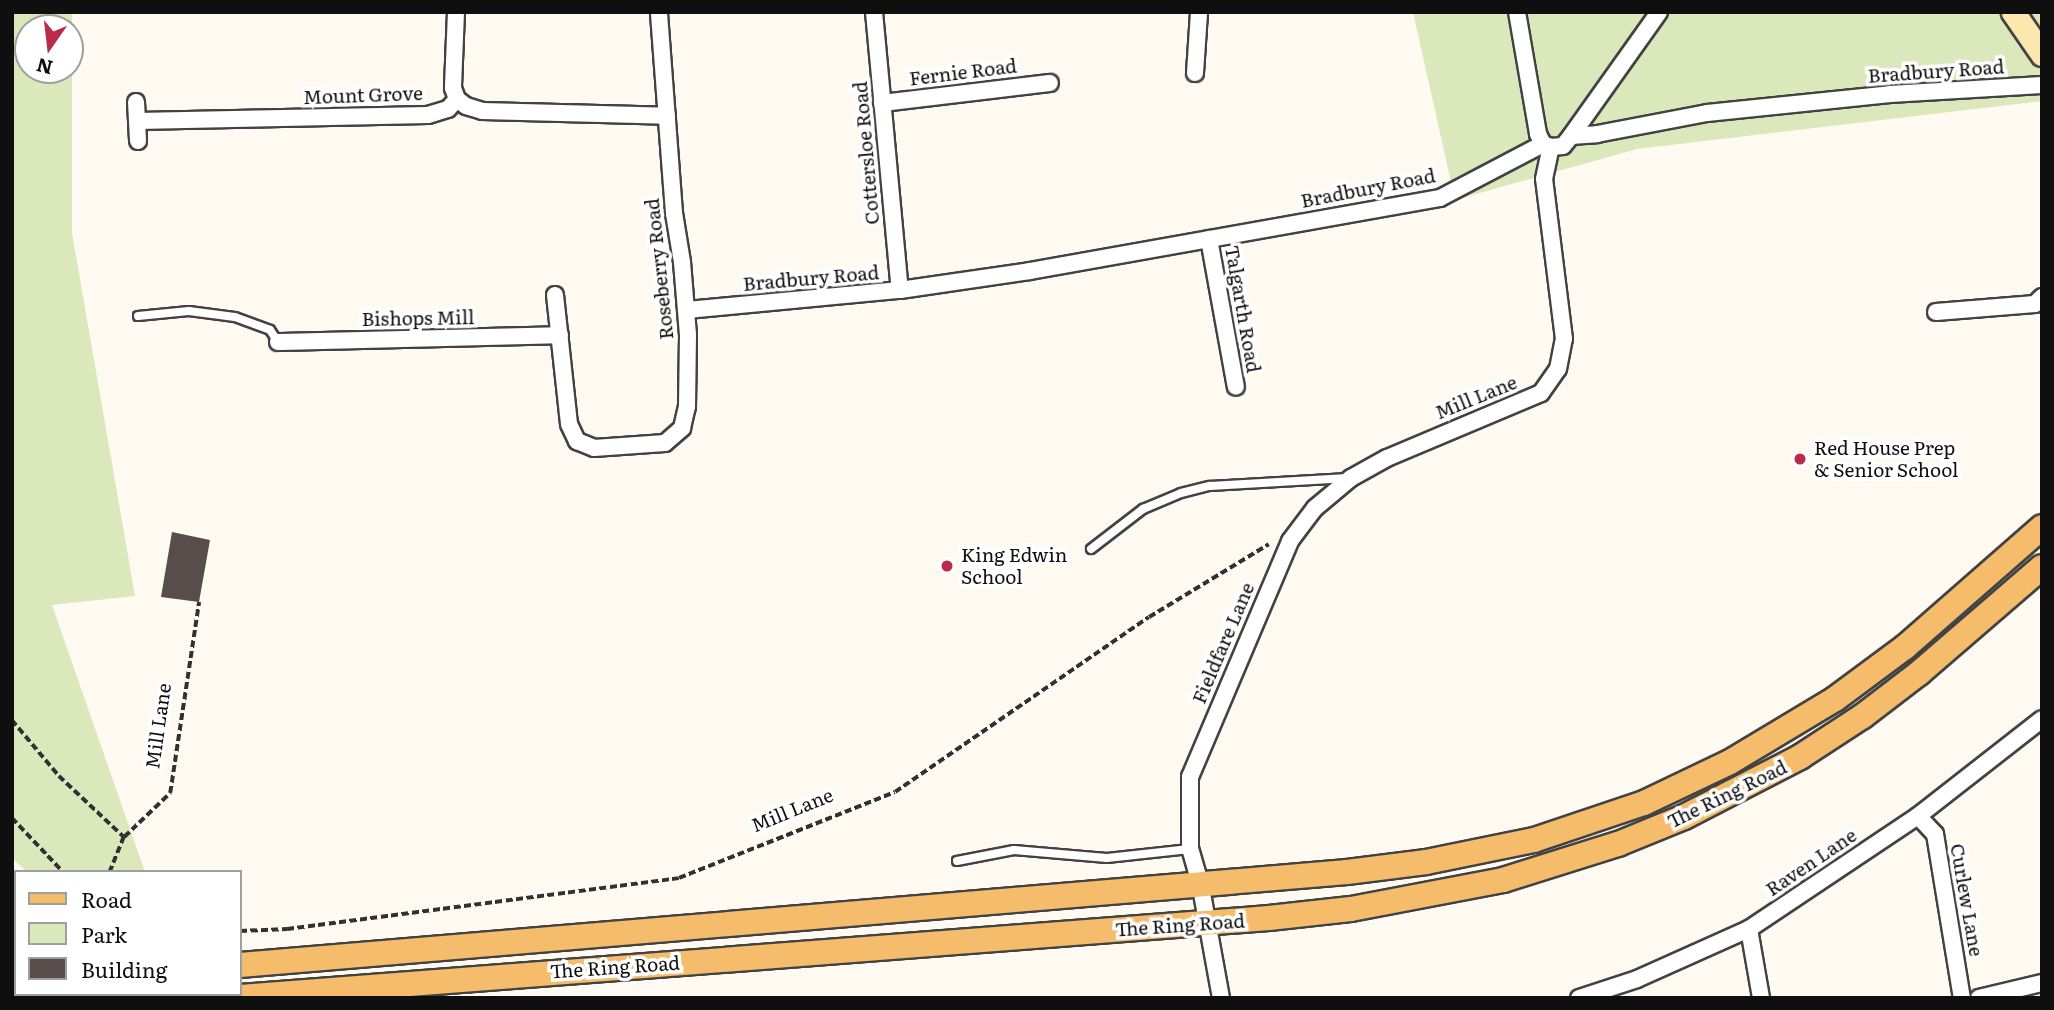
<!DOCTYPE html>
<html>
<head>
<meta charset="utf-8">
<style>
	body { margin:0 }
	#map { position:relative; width:2054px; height:1010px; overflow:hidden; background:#fffaf1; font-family:Literata,serif }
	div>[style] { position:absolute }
	.green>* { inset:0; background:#dae8bb }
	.building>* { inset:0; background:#574e4b }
	.path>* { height:3.5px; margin-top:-1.75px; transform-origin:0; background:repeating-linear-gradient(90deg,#313131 0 7px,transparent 0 10.5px) }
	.roads { filter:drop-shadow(2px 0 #424242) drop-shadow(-2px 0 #424242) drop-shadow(0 2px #424242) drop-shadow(0 -2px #424242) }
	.lane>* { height:8px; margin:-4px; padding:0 4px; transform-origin:4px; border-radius:4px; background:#fff }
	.street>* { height:16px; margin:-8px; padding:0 8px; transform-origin:8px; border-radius:8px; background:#fff }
	.secondary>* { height:23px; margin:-11.5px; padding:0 11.5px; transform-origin:11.5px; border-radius:11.5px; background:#fce7ae }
	.primary>* { height:24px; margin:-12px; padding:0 12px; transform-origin:12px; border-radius:12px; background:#f4bc6b }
	.dots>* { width:19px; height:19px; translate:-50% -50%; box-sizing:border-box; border:4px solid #fff; border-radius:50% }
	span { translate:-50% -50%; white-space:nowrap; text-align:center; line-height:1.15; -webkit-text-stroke:7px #fff; paint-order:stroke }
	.street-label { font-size:19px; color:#0f0f0f }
	.poi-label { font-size:19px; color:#0f0f0f }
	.left { translate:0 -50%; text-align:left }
	.frame { position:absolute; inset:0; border:14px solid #0f0f0f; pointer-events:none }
	.legend { position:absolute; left:14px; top:870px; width:228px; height:126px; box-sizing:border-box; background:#fff; border:2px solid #9f9f9f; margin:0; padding:9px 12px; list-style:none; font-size:21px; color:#0f0f0f }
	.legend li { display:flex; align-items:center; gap:14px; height:35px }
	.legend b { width:35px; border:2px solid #9f9f9f }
	.north { position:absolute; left:14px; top:14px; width:70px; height:70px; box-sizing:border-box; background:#fff; border:2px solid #9f9f9f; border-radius:50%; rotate:194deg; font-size:19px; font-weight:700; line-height:28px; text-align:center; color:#0f0f0f }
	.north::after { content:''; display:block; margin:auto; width:24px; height:32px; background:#bb2a49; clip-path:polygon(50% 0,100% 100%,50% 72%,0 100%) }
</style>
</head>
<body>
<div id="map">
	<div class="green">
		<div style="clip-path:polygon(evenodd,12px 12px,72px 12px,72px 233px,135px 596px,52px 605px,145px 872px,27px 872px,12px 858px,12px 12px,28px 28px,70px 28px,70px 70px,28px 70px,28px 28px)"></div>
		<div style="clip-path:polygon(1413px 12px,2042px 12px,2042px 101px,1637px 149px,1455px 200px)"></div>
	</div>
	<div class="building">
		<div style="clip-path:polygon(172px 532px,210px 540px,199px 602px,161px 597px)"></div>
	</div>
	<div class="path">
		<div style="left:12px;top:720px;width:73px;rotate:50deg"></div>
		<div style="left:59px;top:776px;width:89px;rotate:43.2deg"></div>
		<div style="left:124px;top:837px;width:38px;rotate:112deg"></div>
		<div style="left:12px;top:818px;width:74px;rotate:46.6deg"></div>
		<div style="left:124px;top:837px;width:64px;rotate:-43.7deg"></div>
		<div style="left:170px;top:793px;width:193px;rotate:-81.4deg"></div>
		<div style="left:240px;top:931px;width:47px;rotate:-2.4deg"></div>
		<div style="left:287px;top:929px;width:395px;rotate:-7.4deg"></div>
		<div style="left:679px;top:878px;width:232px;rotate:-21.7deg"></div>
		<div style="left:895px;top:792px;width:308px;rotate:-34.6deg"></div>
		<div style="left:1149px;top:617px;width:140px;rotate:-31.3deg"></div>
	</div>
	<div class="roads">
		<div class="lane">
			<div style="left:138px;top:316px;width:51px;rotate:-5.6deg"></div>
			<div style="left:189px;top:311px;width:46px;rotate:7.4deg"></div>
			<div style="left:235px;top:317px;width:37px;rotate:20deg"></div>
			<div style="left:270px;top:330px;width:14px;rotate:56deg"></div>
			<div style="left:1091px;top:549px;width:66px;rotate:-37.6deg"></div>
			<div style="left:1143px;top:509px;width:41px;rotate:-22.8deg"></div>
			<div style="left:1181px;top:493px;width:30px;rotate:-14deg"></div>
			<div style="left:1210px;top:486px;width:138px;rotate:-3.3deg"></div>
			<div style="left:957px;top:861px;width:58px;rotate:-10.9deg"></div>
			<div style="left:1014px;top:850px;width:93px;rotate:4.9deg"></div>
			<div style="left:1107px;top:858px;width:83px;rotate:-6.2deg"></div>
		</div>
		<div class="street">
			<div style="left:456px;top:12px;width:76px;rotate:92.3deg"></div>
			<div style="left:453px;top:88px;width:12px;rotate:70deg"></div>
			<div style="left:874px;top:12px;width:279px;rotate:84.7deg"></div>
			<div style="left:1517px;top:12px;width:124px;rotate:80.2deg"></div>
			<div style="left:1538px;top:134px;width:11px;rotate:63deg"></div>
			<div style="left:1195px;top:73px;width:61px;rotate:-86.2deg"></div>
			<div style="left:136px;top:102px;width:39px;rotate:87deg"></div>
			<div style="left:882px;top:103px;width:169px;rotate:-6.8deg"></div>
			<div style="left:137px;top:121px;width:291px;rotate:-1.2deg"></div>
			<div style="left:428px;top:115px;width:21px;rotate:-17deg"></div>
			<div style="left:448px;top:109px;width:13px;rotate:-48deg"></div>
			<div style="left:457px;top:99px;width:11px;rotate:38deg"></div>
			<div style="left:466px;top:106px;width:17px;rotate:17deg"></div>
			<div style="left:482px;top:111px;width:185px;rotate:1.5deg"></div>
			<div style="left:1571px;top:136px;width:152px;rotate:-54.6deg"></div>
			<div style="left:1209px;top:239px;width:150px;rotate:79.7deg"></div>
			<div style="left:555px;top:295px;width:130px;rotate:83.8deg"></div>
			<div style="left:569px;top:424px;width:19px;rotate:65deg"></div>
			<div style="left:577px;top:441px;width:18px;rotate:22deg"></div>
			<div style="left:594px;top:448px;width:71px;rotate:-4deg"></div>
			<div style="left:665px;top:443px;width:23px;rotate:-41deg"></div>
			<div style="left:682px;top:428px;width:22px;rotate:-77deg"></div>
			<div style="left:687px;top:407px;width:72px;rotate:-89.2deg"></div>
			<div style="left:688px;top:335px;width:73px;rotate:-94.7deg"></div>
			<div style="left:682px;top:262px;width:50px;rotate:-99.3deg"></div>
			<div style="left:674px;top:213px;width:202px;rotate:-94.3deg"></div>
			<div style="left:687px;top:310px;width:214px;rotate:-5.4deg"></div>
			<div style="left:900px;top:290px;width:131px;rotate:-8.3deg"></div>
			<div style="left:1030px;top:271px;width:416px;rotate:-10.1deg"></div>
			<div style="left:1440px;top:198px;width:116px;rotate:-27.7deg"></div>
			<div style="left:1543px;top:144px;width:9px;rotate:21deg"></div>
			<div style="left:1551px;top:147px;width:12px;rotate:-5deg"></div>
			<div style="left:1563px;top:146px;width:13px;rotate:-51deg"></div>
			<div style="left:1571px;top:136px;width:26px;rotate:-4deg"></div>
			<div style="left:1597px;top:134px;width:112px;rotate:-10.8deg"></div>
			<div style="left:1707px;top:113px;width:184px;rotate:-5.9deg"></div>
			<div style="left:1890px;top:94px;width:152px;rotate:-3.4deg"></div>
			<div style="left:1936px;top:312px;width:99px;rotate:-4.6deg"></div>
			<div style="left:2035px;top:304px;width:10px;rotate:-45deg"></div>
			<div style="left:278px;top:342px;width:282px;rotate:-1.4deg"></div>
			<div style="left:1918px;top:816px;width:25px;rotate:47deg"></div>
			<div style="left:1935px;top:834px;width:166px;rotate:80.7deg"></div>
			<div style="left:1749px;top:929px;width:70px;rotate:80.1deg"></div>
			<div style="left:1221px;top:998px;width:117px;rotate:-100.3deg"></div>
			<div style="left:1200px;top:883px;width:35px;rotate:-106deg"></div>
			<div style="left:1190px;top:849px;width:72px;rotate:-90deg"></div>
			<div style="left:1190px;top:777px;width:256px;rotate:-67deg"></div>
			<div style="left:1290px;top:541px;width:41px;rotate:-52.9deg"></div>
			<div style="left:1315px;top:508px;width:47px;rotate:-39.8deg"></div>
			<div style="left:1351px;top:478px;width:41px;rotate:-29.1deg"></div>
			<div style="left:1387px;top:458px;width:167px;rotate:-22.9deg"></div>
			<div style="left:1541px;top:393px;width:29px;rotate:-55deg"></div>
			<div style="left:1558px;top:369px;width:31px;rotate:-79deg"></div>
			<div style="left:1564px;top:339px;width:161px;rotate:-97.1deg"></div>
			<div style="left:1544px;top:179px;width:33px;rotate:-78deg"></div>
			<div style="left:1579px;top:998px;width:61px;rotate:-18.1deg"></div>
			<div style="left:1637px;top:979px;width:123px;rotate:-24.1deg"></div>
			<div style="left:1749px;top:929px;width:203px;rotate:-33.8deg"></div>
			<div style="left:1918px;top:816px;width:157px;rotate:-38deg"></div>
			<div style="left:1979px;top:998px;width:65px;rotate:-13.4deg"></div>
		</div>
		<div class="secondary">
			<div style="left:2013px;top:12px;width:51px;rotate:55.4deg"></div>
		</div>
		<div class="primary">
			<div style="left:12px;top:916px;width:9px;rotate:63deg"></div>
			<div style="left:240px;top:965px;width:1111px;rotate:-4.8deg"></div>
			<div style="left:1347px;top:872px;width:80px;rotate:-7.2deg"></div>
			<div style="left:1426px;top:862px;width:110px;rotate:-11.5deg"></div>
			<div style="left:1534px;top:840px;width:116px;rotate:-18.6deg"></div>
			<div style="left:1644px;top:803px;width:95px;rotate:-25.5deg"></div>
			<div style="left:1730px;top:762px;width:122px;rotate:-31deg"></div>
			<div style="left:1835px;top:699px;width:87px;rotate:-36.6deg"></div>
			<div style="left:1905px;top:647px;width:182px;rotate:-41.2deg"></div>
			<div style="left:39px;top:994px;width:4px;rotate:90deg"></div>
			<div style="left:227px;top:998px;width:1045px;rotate:-4.39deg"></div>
			<div style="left:1269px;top:918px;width:82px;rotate:-6.3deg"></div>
			<div style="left:1351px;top:909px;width:155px;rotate:-10.8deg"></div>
			<div style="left:1503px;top:880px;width:121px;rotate:-17.4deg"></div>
			<div style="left:1618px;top:844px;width:71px;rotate:-22.2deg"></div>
			<div style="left:1684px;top:817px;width:131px;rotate:-27.3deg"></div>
			<div style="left:1800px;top:757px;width:75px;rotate:-33.1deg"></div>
			<div style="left:1863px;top:716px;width:71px;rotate:-37.5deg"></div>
			<div style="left:1919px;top:673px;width:162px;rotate:-40.8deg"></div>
		</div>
	</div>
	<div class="dots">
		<div style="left:1800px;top:459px;background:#bb2a49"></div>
		<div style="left:947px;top:566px;background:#bb2a49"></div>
	</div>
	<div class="street-label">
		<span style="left:1936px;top:71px;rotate:-4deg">Bradbury Road</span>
		<span style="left:963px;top:72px;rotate:-7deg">Fernie Road</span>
		<span style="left:363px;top:95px;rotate:-2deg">Mount Grove</span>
		<span style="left:866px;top:153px;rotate:-95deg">Cottersloe Road</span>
		<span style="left:1368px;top:188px;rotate:-11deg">Bradbury Road</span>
		<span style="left:659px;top:269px;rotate:-96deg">Roseberry Road</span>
		<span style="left:811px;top:278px;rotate:-5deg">Bradbury Road</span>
		<span style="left:1243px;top:309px;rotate:80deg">Talgarth Road</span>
		<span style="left:418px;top:318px;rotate:-1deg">Bishops Mill</span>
		<span style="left:1476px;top:397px;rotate:-22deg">Mill Lane</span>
		<span style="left:1223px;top:643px;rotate:-67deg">Fieldfare Lane</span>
		<span style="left:158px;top:726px;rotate:-82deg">Mill Lane</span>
		<span style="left:1727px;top:794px;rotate:-26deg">The Ring Road</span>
		<span style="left:792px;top:810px;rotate:-22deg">Mill Lane</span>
		<span style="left:1811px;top:862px;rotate:-34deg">Raven Lane</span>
		<span style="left:1967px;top:900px;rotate:80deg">Curlew Lane</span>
		<span style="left:1180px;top:925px;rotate:-4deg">The Ring Road</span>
		<span style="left:615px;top:967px;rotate:-4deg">The Ring Road</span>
	</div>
	<div class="poi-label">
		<span class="left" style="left:1814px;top:459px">Red House Prep<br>&amp; Senior School</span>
		<span class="left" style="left:961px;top:566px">King Edwin<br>School</span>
	</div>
	<div class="frame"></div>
	<ul class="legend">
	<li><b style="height:9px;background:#f4bc6b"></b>Road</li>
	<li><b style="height:19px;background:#dae8bb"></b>Park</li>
	<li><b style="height:19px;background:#574e4b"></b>Building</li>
	</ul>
	<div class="north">N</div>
</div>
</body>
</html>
